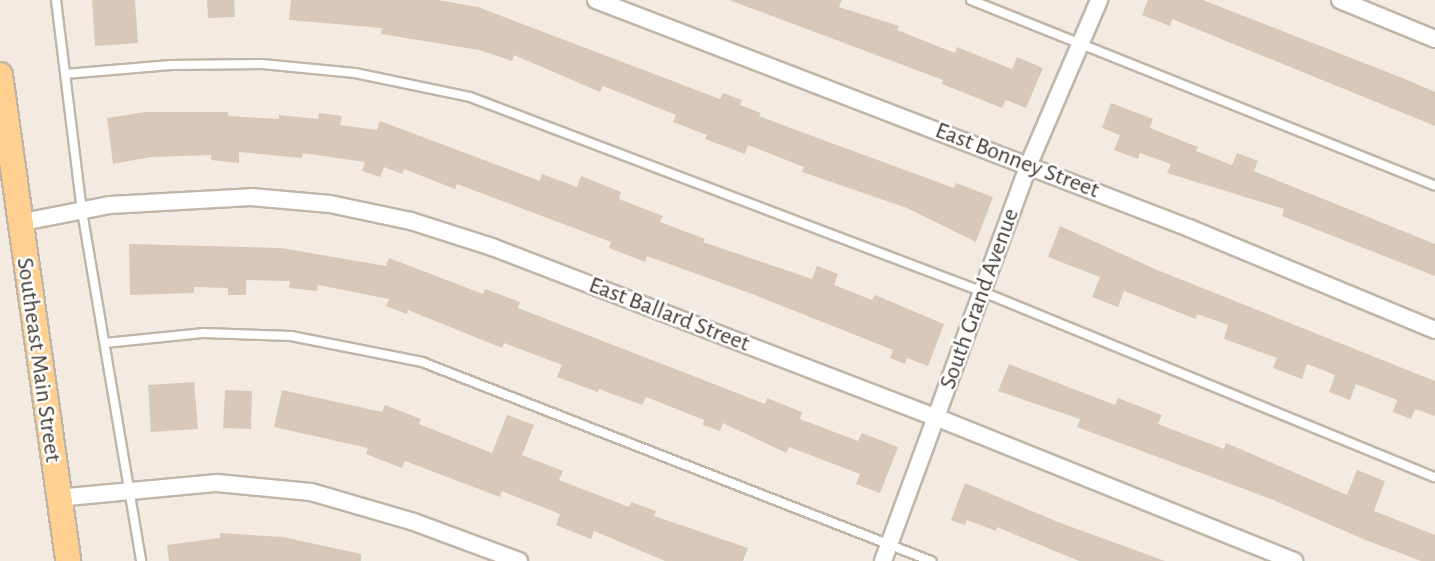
<!DOCTYPE html>
<html>
<head>
<meta charset="utf-8">
<style>
	body { margin:0 }
	#map { position:relative; width:1435px; height:561px; overflow:hidden; background:#f3ebe2; font-family:"Alegreya Sans",sans-serif }
	div>[style] { position:absolute }
	.building>* { inset:0; background:#d8c8b9 }
	.roads { filter:drop-shadow(2px 0 #c1b5a7) drop-shadow(-2px 0 #c1b5a7) drop-shadow(0 2px #c1b5a7) drop-shadow(0 -2px #c1b5a7) }
	.lane>* { height:8px; margin:-4px; padding:0 4px; transform-origin:4px; border-radius:4px; background:#fff }
	.street>* { height:16px; margin:-8px; padding:0 8px; transform-origin:8px; border-radius:8px; background:#fff }
	.primary>* { height:24px; margin:-12px; padding:0 12px; transform-origin:12px; border-radius:12px; background:#ffd08f }
	span { translate:-50% -50%; white-space:nowrap; text-align:center; line-height:1.15; -webkit-text-stroke:5px #fff; paint-order:stroke }
	.street-label { font-size:24px; color:#443b32 }
</style>
</head>
<body>
<div id="map">
	<div class="building">
		<div style="clip-path:polygon(92px 0,135px 0,138px 43px,95px 46px)"></div>
		<div style="clip-path:polygon(207px 0,234px 0,235px 17px,208px 18px)"></div>
		<div style="clip-path:polygon(291px 0,438px 0,478px 7px,720px 99px,723px 93px,742px 100px,740px 105px,761px 113px,759px 116px,815px 137px,954px 188px,956px 183px,993px 197px,976px 242px,907px 208px,802px 172px,804px 167px,748px 145px,745px 154px,705px 139px,707px 135px,673px 122px,676px 115px,603px 86px,600px 92px,514px 55px,512px 61px,479px 50px,381px 34px,382px 28px,289px 20px)"></div>
		<div style="clip-path:polygon(729px 0,842px 0,839px 7px,899px 26px,897px 30px,955px 53px,957px 47px,1012px 69px,1017px 57px,1043px 68px,1026px 108px,1006px 100px,1002px 108px,942px 84px,943px 80px)"></div>
		<div style="clip-path:polygon(1148px 0,1203px 0,1405px 79px,1435px 92px,1435px 126px,1172px 19px,1170px 26px,1142px 15px)"></div>
		<div style="clip-path:polygon(1111px 103px,1153px 119px,1150px 128px,1198px 147px,1196px 151px,1232px 165px,1237px 153px,1258px 161px,1254px 171px,1435px 244px,1435px 276px,1282px 216px,1284px 209px,1167px 173px,1171px 164px,1140px 153px,1138px 159px,1114px 150px,1120px 135px,1102px 128px)"></div>
		<div style="clip-path:polygon(145px 112px,228px 112px,228px 116px,279px 119px,279px 115px,318px 119px,319px 113px,342px 116px,340px 125px,377px 130px,380px 121px,540px 181px,542px 174px,577px 187px,581px 176px,621px 192px,619px 199px,663px 216px,660px 222px,705px 239px,703px 242px,812px 279px,817px 266px,838px 274px,834px 285px,872px 300px,875px 295px,944px 324px,928px 366px,907px 358px,905px 364px,890px 358px,893px 350px,752px 294px,647px 256px,645px 262px,609px 248px,611px 242px,457px 184px,455px 189px,404px 169px,402px 174px,384px 167px,380px 177px,362px 171px,365px 162px,303px 153px,302px 158px,239px 152px,239px 163px,211px 160px,211px 155px,151px 157px,113px 164px,107px 118px)"></div>
		<div style="clip-path:polygon(1060px 226px,1155px 269px,1435px 381px,1435px 416px,1415px 409px,1411px 419px,1393px 412px,1397px 400px,1356px 384px,1350px 400px,1329px 392px,1335px 375px,1307px 364px,1302px 379px,1273px 368px,1277px 358px,1224px 339px,1228px 325px,1197px 314px,1196px 319px,1124px 291px,1118px 307px,1092px 297px,1100px 277px,1048px 257px)"></div>
		<div style="clip-path:polygon(129px 244px,281px 248px,386px 266px,389px 258px,483px 294px,485px 289px,520px 302px,518px 308px,765px 404px,767px 398px,802px 412px,800px 419px,858px 441px,862px 433px,898px 447px,880px 493px,856px 484px,860px 474px,789px 447px,786px 453px,723px 423px,720px 431px,703px 425px,704px 420px,646px 397px,642px 405px,599px 389px,598px 392px,557px 377px,562px 365px,504px 343px,502px 348px,408px 310px,407px 314px,386px 306px,389px 299px,318px 285px,317px 291px,289px 288px,290px 281px,246px 280px,246px 295px,228px 295px,228px 288px,194px 287px,194px 293px,130px 295px)"></div>
		<div style="clip-path:polygon(1009px 364px,1115px 405px,1118px 398px,1162px 415px,1158px 424px,1224px 449px,1226px 443px,1347px 495px,1357px 470px,1385px 481px,1374px 511px,1435px 535px,1435px 561px,1421px 561px,1363px 539px,1271px 499px,1077px 427px,1080px 419px,998px 391px)"></div>
		<div style="clip-path:polygon(194px 382px,198px 429px,151px 432px,148px 385px)"></div>
		<div style="clip-path:polygon(225px 390px,252px 391px,251px 429px,223px 428px)"></div>
		<div style="clip-path:polygon(282px 390px,382px 412px,385px 405px,421px 419px,419px 424px,492px 453px,507px 415px,534px 425px,522px 455px,563px 471px,559px 480px,629px 507px,631px 502px,656px 511px,654px 516px,748px 548px,743px 561px,665px 561px,594px 531px,591px 539px,556px 525px,560px 514px,502px 491px,500px 497px,405px 461px,402px 468px,366px 454px,368px 448px,274px 427px)"></div>
		<div style="clip-path:polygon(965px 483px,1058px 522px,1165px 561px,1079px 561px,997px 527px,996px 531px,967px 520px,965px 525px,951px 520px)"></div>
		<div style="clip-path:polygon(220px 533px,283px 537px,361px 554px,361px 561px,169px 561px,167px 545px,220px 538px)"></div>
	</div>
	<div class="roads">
		<div class="lane">
			<div style="left:56px;top:0;width:213px;rotate:83deg"></div>
			<div style="left:82px;top:211px;width:355px;rotate:80.4deg"></div>
			<div style="left:971px;top:0;width:500px;rotate:21.8deg"></div>
			<div style="left:65px;top:74px;width:106px;rotate:-4.9deg"></div>
			<div style="left:171px;top:65px;width:91px;rotate:-0.6deg"></div>
			<div style="left:262px;top:64px;width:93px;rotate:5.5deg"></div>
			<div style="left:355px;top:73px;width:117px;rotate:11.8deg"></div>
			<div style="left:470px;top:97px;width:549px;rotate:20.81deg"></div>
			<div style="left:983px;top:292px;width:488px;rotate:22.3deg"></div>
			<div style="left:105px;top:343px;width:100px;rotate:-5.8deg"></div>
			<div style="left:204px;top:333px;width:87px;rotate:2deg"></div>
			<div style="left:291px;top:336px;width:134px;rotate:11.2deg"></div>
			<div style="left:422px;top:362px;width:547px;rotate:21.35deg"></div>
		</div>
		<div class="street">
			<div style="left:596px;top:0;width:635px;rotate:21.03deg"></div>
			<div style="left:1189px;top:228px;width:266px;rotate:22.5deg"></div>
			<div style="left:1340px;top:0;width:103px;rotate:22.3deg"></div>
			<div style="left:18px;top:223px;width:94px;rotate:-11.1deg"></div>
			<div style="left:110px;top:205px;width:141px;rotate:-3.2deg"></div>
			<div style="left:251px;top:197px;width:79px;rotate:5.1deg"></div>
			<div style="left:330px;top:204px;width:83px;rotate:11.9deg"></div>
			<div style="left:411px;top:221px;width:85px;rotate:17.8deg"></div>
			<div style="left:492px;top:247px;width:478px;rotate:21deg"></div>
			<div style="left:938px;top:418px;width:384px;rotate:21.9deg"></div>
			<div style="left:57px;top:498px;width:161px;rotate:-5.4deg"></div>
			<div style="left:217px;top:483px;width:94px;rotate:5.5deg"></div>
			<div style="left:311px;top:492px;width:107px;rotate:16.2deg"></div>
			<div style="left:414px;top:522px;width:112px;rotate:20.4deg"></div>
			<div style="left:883px;top:561px;width:421px;rotate:-69.8deg"></div>
			<div style="left:1028px;top:166px;width:181px;rotate:-66.8deg"></div>
		</div>
		<div class="primary">
			<div style="left:0;top:75px;width:491px;rotate:82deg"></div>
		</div>
	</div>
	<div class="street-label">
		<span style="left:1017px;top:161px;rotate:21deg">East Bonney Street</span>
		<span style="left:980px;top:299px;rotate:-70deg">South Grand Avenue</span>
		<span style="left:669px;top:315px;rotate:21deg">East Ballard Street</span>
		<span style="left:38px;top:360px;rotate:82deg">Southeast Main Street</span>
	</div>
</div>
</body>
</html>
